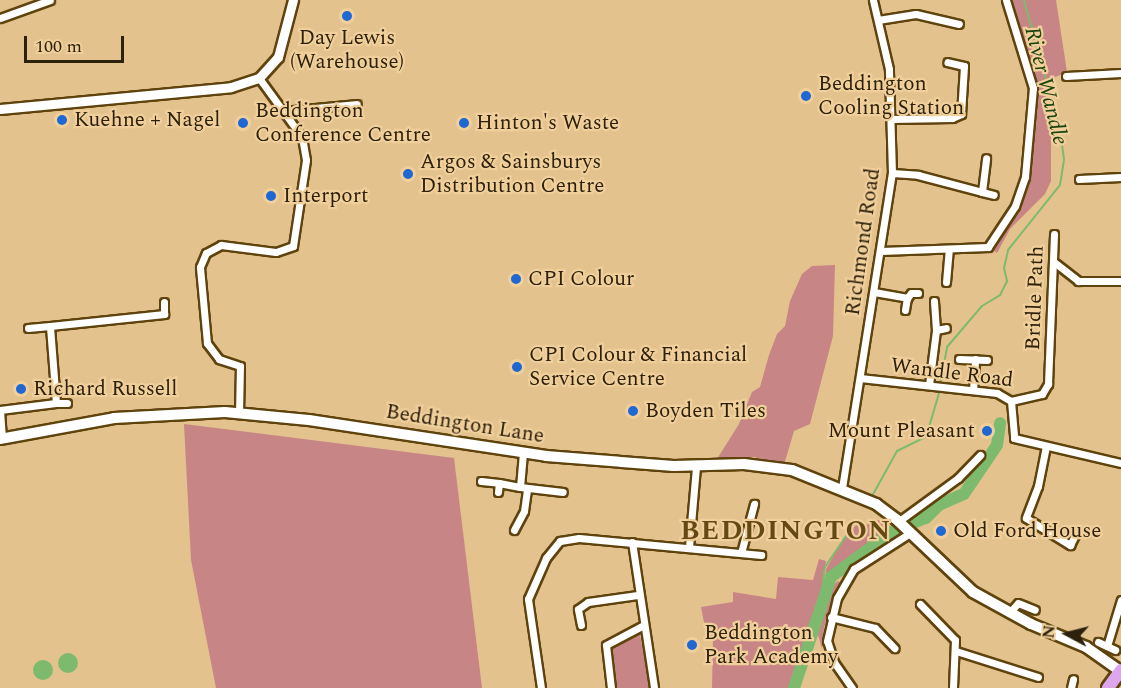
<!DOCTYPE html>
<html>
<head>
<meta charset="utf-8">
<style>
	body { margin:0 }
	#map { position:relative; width:1121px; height:688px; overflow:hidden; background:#e3c28e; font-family:Spectral,serif }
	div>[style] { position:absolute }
	.green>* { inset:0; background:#c88585 }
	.water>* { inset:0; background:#7eba6d }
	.round { border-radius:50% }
	.stream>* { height:2px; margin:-1px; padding:0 1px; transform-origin:1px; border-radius:1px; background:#7eba6d }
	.river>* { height:12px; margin:-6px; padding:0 6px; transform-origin:6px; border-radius:6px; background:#7eba6d }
	.roads { filter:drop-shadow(2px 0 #5f430c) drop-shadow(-2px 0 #5f430c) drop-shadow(0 2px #5f430c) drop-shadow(0 -2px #5f430c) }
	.minor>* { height:7px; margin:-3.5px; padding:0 3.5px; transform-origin:3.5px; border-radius:3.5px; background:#fff }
	.tertiary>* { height:9px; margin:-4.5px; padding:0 4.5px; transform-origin:4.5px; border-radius:4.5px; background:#fff }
	.secondary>* { height:10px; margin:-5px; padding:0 5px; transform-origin:5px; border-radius:5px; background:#fff }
	.trunk>* { height:12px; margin:-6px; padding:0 6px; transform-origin:6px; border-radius:6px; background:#dea6ec }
	.dots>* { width:16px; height:16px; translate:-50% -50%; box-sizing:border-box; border:3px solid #f0cf9b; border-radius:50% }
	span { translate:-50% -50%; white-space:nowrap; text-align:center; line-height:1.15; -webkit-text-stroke:4.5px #f0cf9b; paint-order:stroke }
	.poi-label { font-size:21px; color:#2d210c }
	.left { translate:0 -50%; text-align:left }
	.right { translate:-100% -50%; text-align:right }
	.street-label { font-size:21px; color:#2d210c }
	.water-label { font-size:22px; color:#1b430e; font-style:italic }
	.district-label { font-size:27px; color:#654914; font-weight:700; letter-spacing:1.5px }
	.north { position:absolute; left:1037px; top:604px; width:60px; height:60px; -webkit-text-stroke:4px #f0cf9b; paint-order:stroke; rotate:277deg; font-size:16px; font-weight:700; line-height:24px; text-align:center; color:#2d210c }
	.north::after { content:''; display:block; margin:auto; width:21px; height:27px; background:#2d210c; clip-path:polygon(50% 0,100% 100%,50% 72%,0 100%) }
	.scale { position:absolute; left:24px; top:36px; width:100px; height:27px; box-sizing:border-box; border:3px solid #2d210c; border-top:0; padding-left:8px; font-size:18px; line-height:21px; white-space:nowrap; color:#2d210c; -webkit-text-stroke:4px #f0cf9b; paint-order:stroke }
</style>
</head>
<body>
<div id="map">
	<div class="green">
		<div style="clip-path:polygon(1006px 0,1056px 0,1067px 72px,1044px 82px,1051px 124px,1051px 181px,1045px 194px,1010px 229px,997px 253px,993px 250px,1025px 185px,1035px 111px,1034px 86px)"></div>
		<div style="clip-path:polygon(835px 265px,833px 336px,810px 424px,794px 431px,784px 465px,754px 457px,717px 459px,739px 424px,752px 392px,760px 387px,769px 355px,777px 334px,785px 326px,790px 301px,802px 274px,812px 266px)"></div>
		<div style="clip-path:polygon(184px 424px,454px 458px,482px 688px,216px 688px,191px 560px)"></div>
		<div style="clip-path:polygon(879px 520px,892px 527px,831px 571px,825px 583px,826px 569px,843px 539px,860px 521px,866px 525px)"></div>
		<div style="clip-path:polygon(819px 559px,826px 561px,821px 598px,794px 688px,712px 688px,713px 637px,706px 633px,701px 607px,733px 602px,733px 592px,776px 599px,778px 577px,813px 580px)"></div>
		<div style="clip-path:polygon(838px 581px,841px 583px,824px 627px,822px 649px,817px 631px,832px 586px)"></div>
		<div style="clip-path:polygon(639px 631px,651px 688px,613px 688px,608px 648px)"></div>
	</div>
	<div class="water">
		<div class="round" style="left:58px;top:653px;width:20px;height:20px"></div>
		<div class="round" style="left:33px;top:660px;width:20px;height:20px"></div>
	</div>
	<div class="stream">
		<div style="left:940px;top:384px;width:38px;rotate:-79deg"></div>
		<div style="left:947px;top:347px;width:54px;rotate:-49.5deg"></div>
		<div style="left:982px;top:306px;width:21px;rotate:-31deg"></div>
		<div style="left:1000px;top:295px;width:16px;rotate:-63deg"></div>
		<div style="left:1007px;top:281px;width:13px;rotate:-103deg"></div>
		<div style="left:1004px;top:268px;width:18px;rotate:-77deg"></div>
		<div style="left:1008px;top:250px;width:83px;rotate:-51.3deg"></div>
		<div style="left:1060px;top:185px;width:26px;rotate:-81deg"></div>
		<div style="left:1064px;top:159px;width:29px;rotate:-98deg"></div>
		<div style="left:1060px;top:130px;width:135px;rotate:-105.5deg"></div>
		<div style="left:871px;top:498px;width:54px;rotate:-61deg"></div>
		<div style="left:897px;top:451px;width:32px;rotate:-26deg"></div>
		<div style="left:926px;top:437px;width:49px;rotate:-73.4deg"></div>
		<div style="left:821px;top:598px;width:31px;rotate:-83deg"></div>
		<div style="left:825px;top:567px;width:57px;rotate:-55.8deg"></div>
	</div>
	<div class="river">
		<div style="left:794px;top:688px;width:117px;rotate:-71.6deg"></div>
		<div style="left:831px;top:577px;width:77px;rotate:-36.6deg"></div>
		<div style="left:893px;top:531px;width:35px;rotate:-22deg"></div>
		<div style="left:926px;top:518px;width:18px;rotate:-45deg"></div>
		<div style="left:939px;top:505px;width:27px;rotate:-24deg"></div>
		<div style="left:964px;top:494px;width:59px;rotate:-56deg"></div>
		<div style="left:997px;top:445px;width:22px;rotate:-82deg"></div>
	</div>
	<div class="roads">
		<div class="minor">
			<div style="left:0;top:18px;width:53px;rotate:-19.8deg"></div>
			<div style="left:878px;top:20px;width:38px;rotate:-9deg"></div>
			<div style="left:916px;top:14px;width:44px;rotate:13.1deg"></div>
			<div style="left:1066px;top:76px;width:55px;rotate:-3.1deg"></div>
			<div style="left:284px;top:111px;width:73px;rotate:-5.5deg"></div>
			<div style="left:891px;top:119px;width:61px;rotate:-0.9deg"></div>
			<div style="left:952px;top:118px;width:10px;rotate:-24deg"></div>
			<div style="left:961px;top:114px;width:48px;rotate:-86.4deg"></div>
			<div style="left:964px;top:66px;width:17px;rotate:-167deg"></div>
			<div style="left:892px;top:173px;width:26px;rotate:4deg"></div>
			<div style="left:918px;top:175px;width:66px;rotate:14.9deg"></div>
			<div style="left:982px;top:192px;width:34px;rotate:-83deg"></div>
			<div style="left:1079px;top:179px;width:42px;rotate:-2.7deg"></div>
			<div style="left:982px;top:192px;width:12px;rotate:14deg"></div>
			<div style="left:881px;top:251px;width:107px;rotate:-2.1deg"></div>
			<div style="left:988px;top:247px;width:49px;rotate:-56.6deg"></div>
			<div style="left:1015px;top:206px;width:31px;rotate:-71deg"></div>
			<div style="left:1025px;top:177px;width:89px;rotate:-84.9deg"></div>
			<div style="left:1033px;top:88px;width:92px;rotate:-107.1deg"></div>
			<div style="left:1054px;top:262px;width:31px;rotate:38deg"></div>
			<div style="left:1078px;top:281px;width:43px"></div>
			<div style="left:946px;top:282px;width:32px;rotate:-85deg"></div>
			<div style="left:874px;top:292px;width:34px;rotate:10deg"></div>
			<div style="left:907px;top:298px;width:6px;rotate:-51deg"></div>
			<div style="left:911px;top:293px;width:7px"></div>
			<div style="left:905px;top:310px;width:12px;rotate:-81deg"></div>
			<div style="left:28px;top:328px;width:22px;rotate:-5deg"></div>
			<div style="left:936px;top:330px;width:10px;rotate:-11deg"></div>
			<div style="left:959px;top:359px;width:28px;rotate:2deg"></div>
			<div style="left:860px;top:378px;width:138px;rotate:6.2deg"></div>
			<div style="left:997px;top:393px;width:16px;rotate:30deg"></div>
			<div style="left:929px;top:385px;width:55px;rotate:-82.7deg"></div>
			<div style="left:936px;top:330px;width:29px;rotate:-94deg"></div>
			<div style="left:973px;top:390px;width:31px;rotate:-86deg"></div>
			<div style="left:1011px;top:401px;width:32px;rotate:-13deg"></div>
			<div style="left:1042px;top:394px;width:12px;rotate:-59deg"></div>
			<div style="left:1048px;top:384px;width:150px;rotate:-87.7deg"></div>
			<div style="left:1011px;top:401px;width:37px;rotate:85deg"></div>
			<div style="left:1014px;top:438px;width:110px;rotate:13.2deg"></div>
			<div style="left:56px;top:403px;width:11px"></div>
			<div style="left:0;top:410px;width:56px;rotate:-7.1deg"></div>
			<div style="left:56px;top:403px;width:77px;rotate:-94.5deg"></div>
			<div style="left:50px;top:326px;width:115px;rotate:-6deg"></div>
			<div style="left:164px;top:314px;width:12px;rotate:-90deg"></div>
			<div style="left:0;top:410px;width:28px;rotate:86deg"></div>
			<div style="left:239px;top:413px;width:47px;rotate:-88.8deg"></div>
			<div style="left:240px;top:366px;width:22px;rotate:-162deg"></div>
			<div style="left:219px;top:359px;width:20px;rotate:-127deg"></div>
			<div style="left:207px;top:343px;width:76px;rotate:-95.3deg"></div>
			<div style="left:200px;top:267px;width:15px;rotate:-67deg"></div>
			<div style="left:206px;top:253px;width:17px;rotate:-28deg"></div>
			<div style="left:221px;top:245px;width:55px;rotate:7.3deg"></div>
			<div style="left:276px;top:252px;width:18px;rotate:-19deg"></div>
			<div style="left:293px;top:246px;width:87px;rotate:-81.4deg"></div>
			<div style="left:306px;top:160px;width:23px;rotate:-100deg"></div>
			<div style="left:302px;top:137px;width:73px;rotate:-126.1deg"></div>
			<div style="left:1046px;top:446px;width:41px;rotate:101.3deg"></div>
			<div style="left:1038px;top:486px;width:34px;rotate:111deg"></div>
			<div style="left:1026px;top:518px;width:52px;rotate:31.5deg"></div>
			<div style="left:1070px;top:545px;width:16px;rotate:-63deg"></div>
			<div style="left:481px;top:481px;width:18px;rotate:6deg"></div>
			<div style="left:520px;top:487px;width:43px;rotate:6.6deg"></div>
			<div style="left:842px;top:488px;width:319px;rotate:-81deg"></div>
			<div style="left:892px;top:173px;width:104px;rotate:-91.7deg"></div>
			<div style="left:889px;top:69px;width:71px;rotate:-103.1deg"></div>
			<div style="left:498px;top:492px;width:9px;rotate:-84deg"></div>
			<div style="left:499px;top:483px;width:21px;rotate:11deg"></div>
			<div style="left:520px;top:487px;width:33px;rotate:-85deg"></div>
			<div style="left:899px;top:521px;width:73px;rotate:-36.1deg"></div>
			<div style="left:958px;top:478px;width:32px;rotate:-46deg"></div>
			<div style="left:514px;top:530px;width:21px;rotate:-62deg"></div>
			<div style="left:524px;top:511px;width:22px;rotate:-82deg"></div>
			<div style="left:632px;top:542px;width:148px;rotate:81.4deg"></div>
			<div style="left:689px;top:547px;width:80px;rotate:-85deg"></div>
			<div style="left:741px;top:553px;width:51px;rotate:-75.1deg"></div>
			<div style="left:920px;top:604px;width:50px;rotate:45.8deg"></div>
			<div style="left:955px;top:640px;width:48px;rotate:92.4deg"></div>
			<div style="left:1009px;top:613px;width:13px;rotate:-48deg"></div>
			<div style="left:1018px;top:603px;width:18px;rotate:22deg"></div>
			<div style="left:831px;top:617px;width:45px;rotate:14deg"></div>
			<div style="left:875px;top:628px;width:28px;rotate:46deg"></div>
			<div style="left:581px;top:625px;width:16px;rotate:-101deg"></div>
			<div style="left:578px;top:609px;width:12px;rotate:-35deg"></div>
			<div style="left:588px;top:602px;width:50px;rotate:-8deg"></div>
			<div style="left:1098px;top:642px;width:19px;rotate:25deg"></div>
			<div style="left:1107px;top:646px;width:48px;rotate:-73.1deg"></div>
			<div style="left:956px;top:651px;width:86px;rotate:17.6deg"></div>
			<div style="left:541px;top:688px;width:90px;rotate:-98.3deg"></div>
			<div style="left:528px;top:599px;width:45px;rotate:-66.3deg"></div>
			<div style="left:546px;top:558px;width:22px;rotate:-51deg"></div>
			<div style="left:560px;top:541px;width:19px;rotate:-9deg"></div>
			<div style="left:579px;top:538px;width:183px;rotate:5.3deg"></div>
			<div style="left:611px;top:688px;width:43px;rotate:-96.6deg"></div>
			<div style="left:606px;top:645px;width:43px;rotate:-27.8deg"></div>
			<div style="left:852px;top:688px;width:32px;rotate:-125deg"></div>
			<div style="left:834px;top:662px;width:22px;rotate:-108deg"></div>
			<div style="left:827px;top:641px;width:44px;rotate:-76.9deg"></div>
			<div style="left:837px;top:598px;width:34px;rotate:-60deg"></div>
			<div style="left:854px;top:569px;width:67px;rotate:-32.7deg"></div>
			<div style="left:1071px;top:688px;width:9px;rotate:-77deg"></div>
		</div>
		<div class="tertiary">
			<div style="left:0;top:109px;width:232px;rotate:-5.4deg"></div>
			<div style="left:231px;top:87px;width:29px;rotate:-18deg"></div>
			<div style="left:259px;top:78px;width:28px;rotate:-48deg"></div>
			<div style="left:278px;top:57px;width:59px;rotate:-75.3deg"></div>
		</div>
		<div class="secondary">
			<div style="left:0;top:439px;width:116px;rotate:-10.4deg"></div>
			<div style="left:114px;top:418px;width:111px;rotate:-3.1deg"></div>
			<div style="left:225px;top:412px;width:84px;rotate:5.4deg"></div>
			<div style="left:309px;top:420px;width:240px;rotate:8.6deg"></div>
			<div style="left:546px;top:456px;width:128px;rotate:4.5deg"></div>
			<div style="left:674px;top:466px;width:70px;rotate:-1.6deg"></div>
			<div style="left:744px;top:464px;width:48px;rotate:7.1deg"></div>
			<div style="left:792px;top:470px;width:91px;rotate:22deg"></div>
			<div style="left:876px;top:504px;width:25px;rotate:37deg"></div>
			<div style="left:896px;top:519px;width:106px;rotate:43.5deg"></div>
			<div style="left:973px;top:592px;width:66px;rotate:28.9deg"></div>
			<div style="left:1031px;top:624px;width:60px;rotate:22.7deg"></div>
			<div style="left:1086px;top:647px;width:42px;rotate:35.2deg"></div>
		</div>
		<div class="trunk">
			<div style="left:1108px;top:688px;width:22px;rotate:-54deg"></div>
		</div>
	</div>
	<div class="dots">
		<div style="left:347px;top:16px;background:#1f67d3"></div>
		<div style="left:806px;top:96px;background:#1f67d3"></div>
		<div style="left:62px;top:120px;background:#1f67d3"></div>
		<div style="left:243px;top:123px;background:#1f67d3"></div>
		<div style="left:464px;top:123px;background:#1f67d3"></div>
		<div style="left:408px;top:174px;background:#1f67d3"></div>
		<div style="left:271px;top:196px;background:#1f67d3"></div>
		<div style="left:516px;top:279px;background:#1f67d3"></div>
		<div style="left:517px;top:367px;background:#1f67d3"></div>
		<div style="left:21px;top:389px;background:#1f67d3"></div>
		<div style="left:633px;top:411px;background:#1f67d3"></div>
		<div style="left:987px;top:431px;background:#1f67d3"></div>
		<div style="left:941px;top:531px;background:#1f67d3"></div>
		<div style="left:692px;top:645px;background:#1f67d3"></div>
	</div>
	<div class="poi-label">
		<span style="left:347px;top:50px">Day Lewis<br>(Warehouse)</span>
		<span class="left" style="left:818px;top:96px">Beddington<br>Cooling Station</span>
		<span class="left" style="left:255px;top:123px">Beddington<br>Conference Centre</span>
		<span class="left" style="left:74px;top:120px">Kuehne + Nagel</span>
		<span class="left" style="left:476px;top:123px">Hinton's Waste</span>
		<span class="left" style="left:420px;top:174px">Argos &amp; Sainsburys<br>Distribution Centre</span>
		<span class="left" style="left:283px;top:196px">Interport</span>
		<span class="left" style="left:528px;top:279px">CPI Colour</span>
		<span class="left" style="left:529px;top:367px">CPI Colour &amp; Financial<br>Service Centre</span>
		<span class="left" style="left:33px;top:389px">Richard Russell</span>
		<span class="left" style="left:645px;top:411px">Boyden Tiles</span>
		<span class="right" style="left:975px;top:431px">Mount Pleasant</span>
		<span class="left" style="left:953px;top:531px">Old Ford House</span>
		<span class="left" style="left:704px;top:645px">Beddington<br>Park Academy</span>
	</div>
	<div class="street-label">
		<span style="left:863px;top:242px;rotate:-82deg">Richmond Road</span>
		<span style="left:1035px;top:298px;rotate:-88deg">Bridle Path</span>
		<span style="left:952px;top:373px;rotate:7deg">Wandle Road</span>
		<span style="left:465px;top:424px;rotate:9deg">Beddington Lane</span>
	</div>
	<div class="water-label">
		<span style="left:1046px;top:86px;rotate:76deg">River Wandle</span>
	</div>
	<div class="district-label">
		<span style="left:786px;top:532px">BEDDINGTON</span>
	</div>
	<div class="north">N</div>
	<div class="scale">100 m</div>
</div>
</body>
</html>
